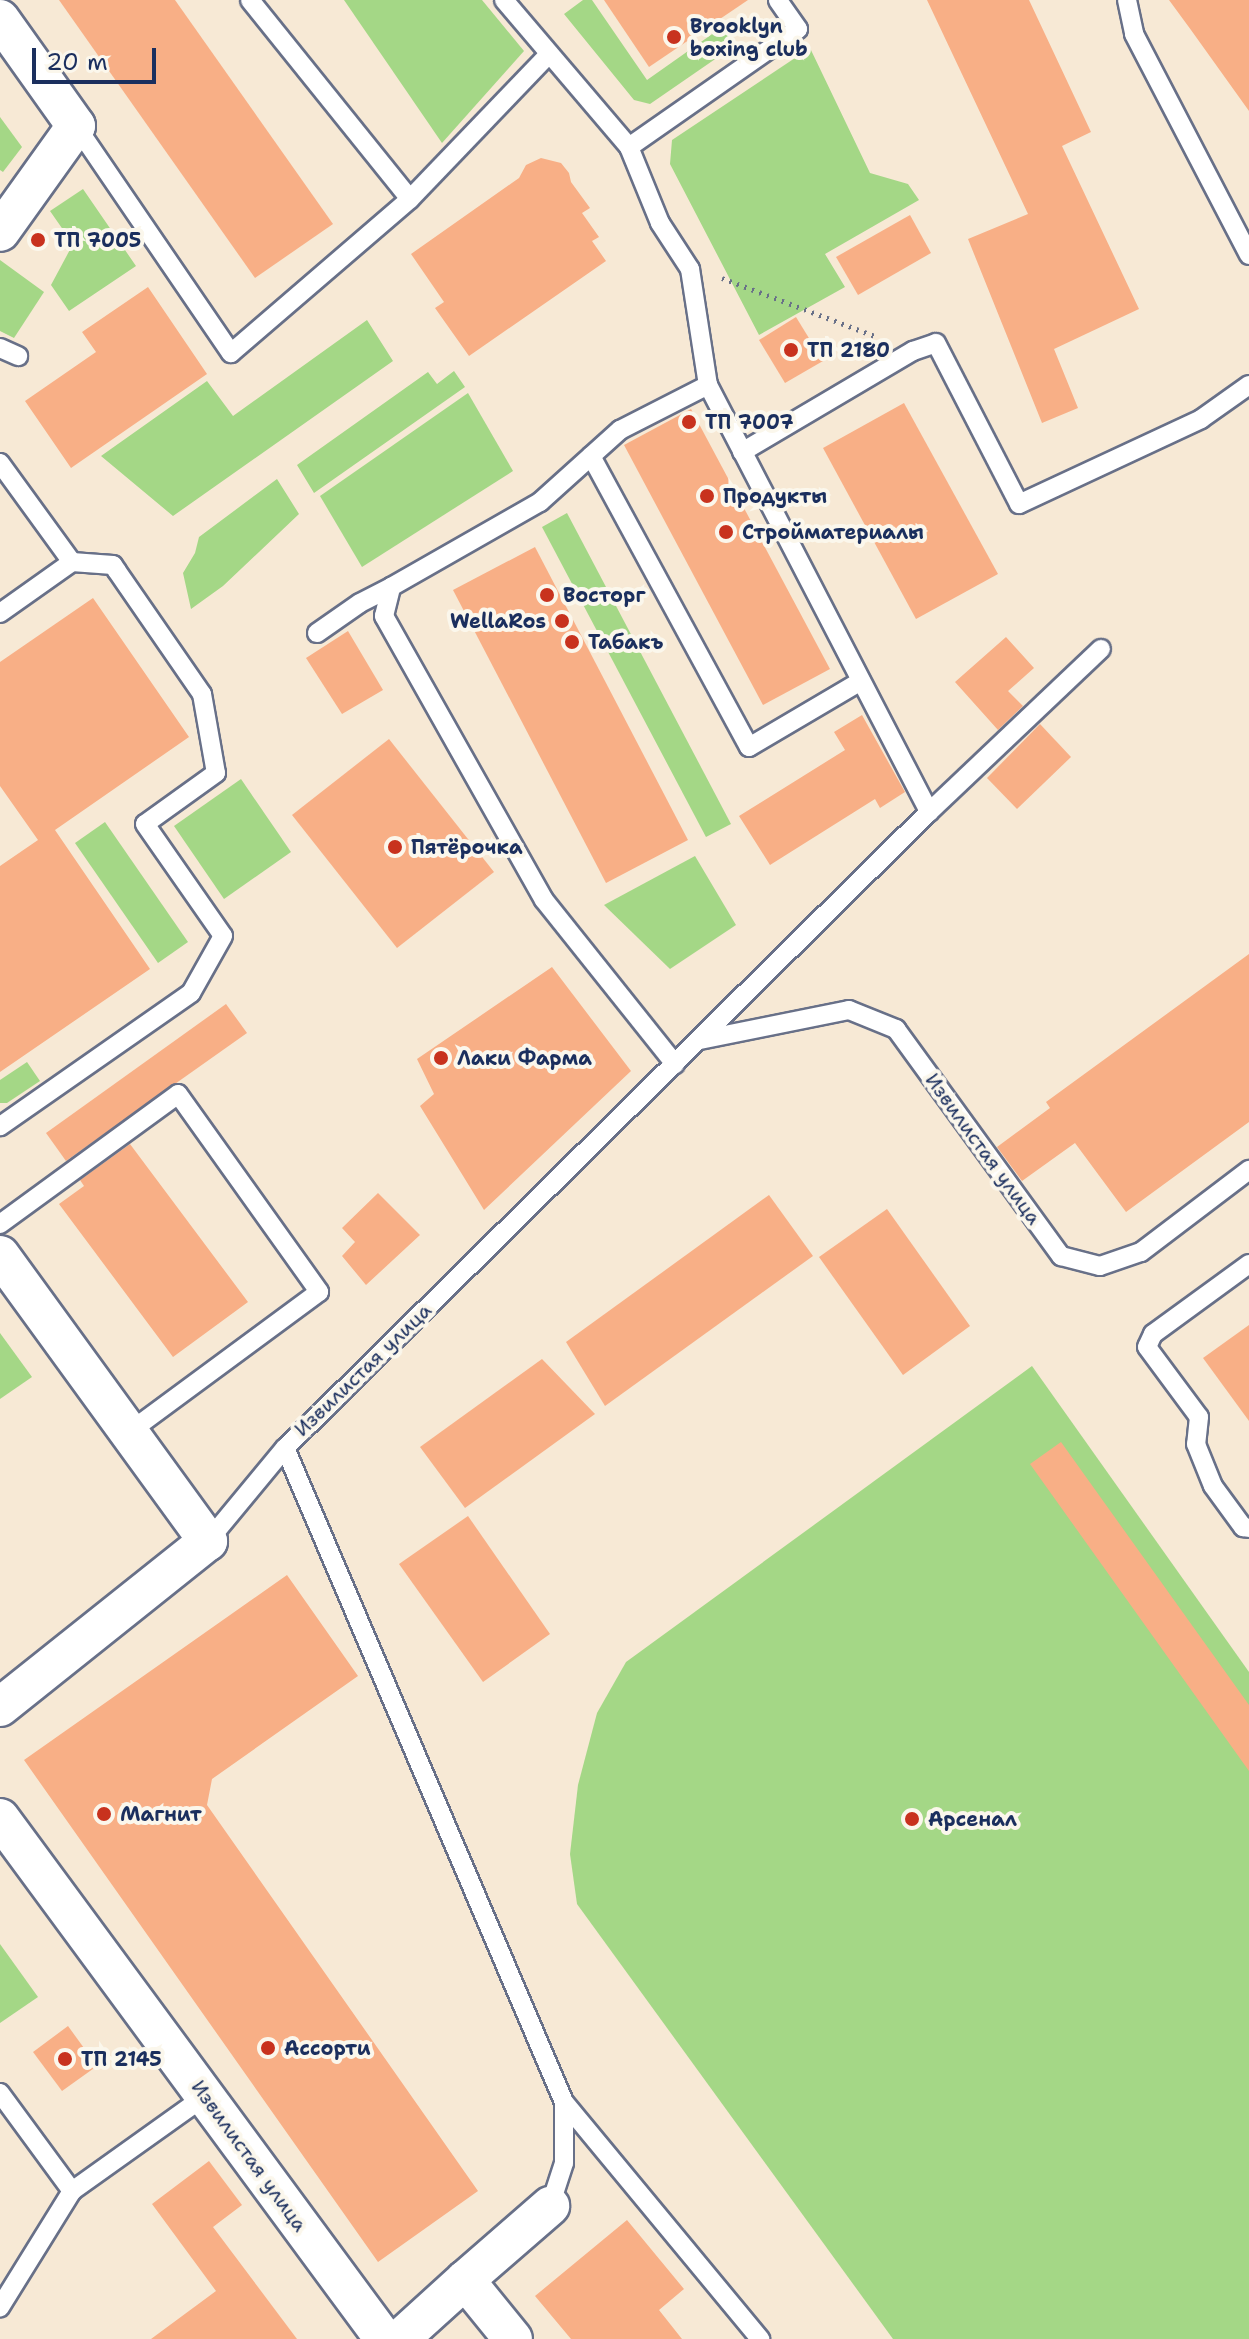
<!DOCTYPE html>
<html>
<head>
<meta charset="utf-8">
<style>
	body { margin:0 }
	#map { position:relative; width:1249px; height:2339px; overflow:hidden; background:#f7e9d5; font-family:"Shantell Sans",sans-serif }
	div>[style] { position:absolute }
	.green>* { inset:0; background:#a4d786 }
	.building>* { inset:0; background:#f8af86 }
	.path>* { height:5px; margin-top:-2.5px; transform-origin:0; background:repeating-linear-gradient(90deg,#687088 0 2px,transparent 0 8px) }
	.roads { filter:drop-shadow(2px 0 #687088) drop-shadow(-2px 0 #687088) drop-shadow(0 2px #687088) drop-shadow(0 -2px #687088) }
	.service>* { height:18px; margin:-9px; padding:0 9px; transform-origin:9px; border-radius:9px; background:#fff }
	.minor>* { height:38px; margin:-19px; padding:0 19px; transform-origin:19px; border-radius:19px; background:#fff }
	.dots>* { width:22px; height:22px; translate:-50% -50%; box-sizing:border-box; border:4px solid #fbf7ec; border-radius:50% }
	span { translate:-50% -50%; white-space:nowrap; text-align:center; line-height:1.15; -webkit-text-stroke:8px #fbf7ec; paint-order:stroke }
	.poi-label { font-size:20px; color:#1b2f5e; font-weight:700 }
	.left { translate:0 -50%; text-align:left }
	.right { translate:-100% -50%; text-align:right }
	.street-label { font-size:20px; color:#1b2f5e }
	.scale { position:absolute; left:32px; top:48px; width:124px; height:36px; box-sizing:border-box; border:4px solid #1b2f5e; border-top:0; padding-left:10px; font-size:24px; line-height:28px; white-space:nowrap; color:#1b2f5e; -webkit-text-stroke:6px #fbf7ec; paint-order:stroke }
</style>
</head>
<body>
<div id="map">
	<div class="green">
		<div style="clip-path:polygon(344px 0,482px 0,524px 51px,442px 143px)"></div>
		<div style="clip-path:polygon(583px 0,592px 0,647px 80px,725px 25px,737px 44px,650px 104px,634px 100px,564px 14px)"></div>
		<div style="clip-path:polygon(810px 48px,870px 173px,908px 184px,919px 200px,825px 254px,845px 287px,759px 335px,670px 164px,672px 140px)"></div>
		<div style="clip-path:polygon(0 117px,22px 147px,3px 172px,0 170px)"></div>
		<div style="clip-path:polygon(83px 189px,136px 266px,69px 311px,51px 285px,73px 244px,50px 211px)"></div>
		<div style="clip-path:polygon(0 260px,44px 292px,14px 338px,0 331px)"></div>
		<div style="clip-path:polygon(367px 320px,393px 361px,173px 516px,101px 456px,207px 381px,233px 416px)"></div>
		<div style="clip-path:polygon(454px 371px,465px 387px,314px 493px,297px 465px,428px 372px,437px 384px)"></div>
		<div style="clip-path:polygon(468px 393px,513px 471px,362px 567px,320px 496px)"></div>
		<div style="clip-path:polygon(277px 479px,299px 514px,223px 586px,191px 609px,183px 573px,195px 553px,199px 537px)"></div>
		<div style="clip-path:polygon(567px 513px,731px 824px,706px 837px,542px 527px)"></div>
		<div style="clip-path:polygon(241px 779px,291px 852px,224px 899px,174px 826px)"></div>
		<div style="clip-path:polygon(105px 822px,188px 942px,158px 963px,75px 843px)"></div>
		<div style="clip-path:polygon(695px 856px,736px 925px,670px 969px,604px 905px)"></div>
		<div style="clip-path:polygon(27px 1062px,40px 1081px,7px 1103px,0 1103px,0 1080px)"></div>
		<div style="clip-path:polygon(0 1333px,32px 1377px,0 1399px)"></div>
		<div style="clip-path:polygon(1032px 1366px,1249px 1672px,1249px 2339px,893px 2339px,577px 1904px,570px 1854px,578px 1785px,597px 1713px,626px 1662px)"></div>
		<div style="clip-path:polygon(0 1944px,38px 1997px,0 2023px)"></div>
	</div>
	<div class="building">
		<div style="clip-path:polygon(59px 0,175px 0,333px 224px,255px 278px)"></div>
		<div style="clip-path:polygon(604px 0,748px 0,649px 67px)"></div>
		<div style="clip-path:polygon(927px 0,1029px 0,1091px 132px,1062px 146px,1139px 309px,1054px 349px,1078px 408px,1042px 423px,968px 239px,1028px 214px)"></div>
		<div style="clip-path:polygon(1169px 0,1249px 0,1249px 111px,1191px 30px)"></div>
		<div style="clip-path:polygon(541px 158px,561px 163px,569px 173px,571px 182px,590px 208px,582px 213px,599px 237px,592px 241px,606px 261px,469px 356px,435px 308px,444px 302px,411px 254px,519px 178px,526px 165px)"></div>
		<div style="clip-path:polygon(910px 215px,931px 253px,858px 295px,836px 257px)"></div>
		<div style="clip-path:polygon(148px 287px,207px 374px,71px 468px,25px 401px,96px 352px,82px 332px)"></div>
		<div style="clip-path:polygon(796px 317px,823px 361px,785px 383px,759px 340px)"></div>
		<div style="clip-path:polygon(904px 403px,998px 574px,916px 619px,823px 448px)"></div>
		<div style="clip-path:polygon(691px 409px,830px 669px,763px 705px,624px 445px)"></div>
		<div style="clip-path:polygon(535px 547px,688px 840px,606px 883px,453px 590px)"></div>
		<div style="clip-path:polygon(93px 598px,189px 737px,55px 830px,150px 969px,0 1072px,0 866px,38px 840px,0 786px,0 662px)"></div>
		<div style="clip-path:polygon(348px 631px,383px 690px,342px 714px,306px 658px)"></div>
		<div style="clip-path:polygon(1006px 637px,1034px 668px,1008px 691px,1023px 706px,998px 730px,955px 682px)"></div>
		<div style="clip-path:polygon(862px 715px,905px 792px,880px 808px,875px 799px,770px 865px,739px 816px,845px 750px,834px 732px)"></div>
		<div style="clip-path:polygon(1040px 724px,1071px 757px,1017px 809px,987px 778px)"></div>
		<div style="clip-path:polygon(389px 739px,494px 872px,397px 948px,292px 815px)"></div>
		<div style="clip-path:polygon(1249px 954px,1249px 1122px,1126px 1212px,1075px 1143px,1022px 1181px,997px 1147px,1050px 1108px,1046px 1102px)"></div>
		<div style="clip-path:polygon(552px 967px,631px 1071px,484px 1210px,420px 1106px,434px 1094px,417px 1059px)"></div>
		<div style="clip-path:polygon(226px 1004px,247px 1033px,66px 1161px,46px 1133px)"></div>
		<div style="clip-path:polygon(130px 1144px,248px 1302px,173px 1357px,59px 1204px,84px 1186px,80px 1180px)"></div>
		<div style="clip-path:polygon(378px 1193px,420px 1235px,366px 1285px,342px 1256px,355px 1242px,342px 1228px)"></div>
		<div style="clip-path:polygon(769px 1195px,813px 1256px,605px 1406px,566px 1342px)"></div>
		<div style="clip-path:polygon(887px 1209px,970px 1326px,903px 1375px,819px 1257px)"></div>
		<div style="clip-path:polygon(1249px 1325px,1249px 1421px,1203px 1358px)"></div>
		<div style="clip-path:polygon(542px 1359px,595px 1414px,465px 1508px,420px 1447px)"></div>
		<div style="clip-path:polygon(1061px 1442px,1249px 1705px,1249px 1771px,1030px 1464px)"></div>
		<div style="clip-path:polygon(468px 1516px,550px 1634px,483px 1682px,399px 1564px)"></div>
		<div style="clip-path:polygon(287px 1575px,358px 1676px,212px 1779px,207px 1805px,478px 2191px,378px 2262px,24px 1760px)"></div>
		<div style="clip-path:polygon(68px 2026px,97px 2066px,62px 2091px,33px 2052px)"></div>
		<div style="clip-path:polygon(209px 2161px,242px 2205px,213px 2227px,297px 2339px,151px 2339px,216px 2291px,152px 2204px)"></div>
		<div style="clip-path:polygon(627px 2220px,684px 2289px,659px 2310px,682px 2339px,571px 2339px,535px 2296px)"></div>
	</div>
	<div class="path">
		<div style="left:722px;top:278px;width:166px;rotate:20.8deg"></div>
	</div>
	<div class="roads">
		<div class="service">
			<div style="left:250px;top:0;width:255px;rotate:51.2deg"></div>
			<div style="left:504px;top:0;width:193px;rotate:49.6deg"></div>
			<div style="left:629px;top:147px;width:82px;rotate:67.8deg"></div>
			<div style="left:660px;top:223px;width:55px;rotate:56.9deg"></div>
			<div style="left:690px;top:269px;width:117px;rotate:81.2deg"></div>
			<div style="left:708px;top:385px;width:481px;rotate:62.6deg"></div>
			<div style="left:1127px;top:0;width:35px;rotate:78deg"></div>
			<div style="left:1134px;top:34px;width:249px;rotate:62.5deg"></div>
			<div style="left:76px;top:126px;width:275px;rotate:55.7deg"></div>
			<div style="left:231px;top:353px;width:236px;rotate:-40.7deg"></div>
			<div style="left:410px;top:199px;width:199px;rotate:-46.2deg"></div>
			<div style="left:629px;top:147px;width:206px;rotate:-34.9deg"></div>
			<div style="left:798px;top:29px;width:35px;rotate:-125deg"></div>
			<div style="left:0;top:348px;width:20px;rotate:24deg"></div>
			<div style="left:742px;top:452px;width:199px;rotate:-30.6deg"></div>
			<div style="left:913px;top:351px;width:24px;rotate:-19deg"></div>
			<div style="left:936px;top:343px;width:181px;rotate:62.7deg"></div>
			<div style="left:1019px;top:504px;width:201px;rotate:-25deg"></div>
			<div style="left:1201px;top:419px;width:59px;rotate:-35.3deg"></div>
			<div style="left:591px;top:456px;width:331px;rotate:61.5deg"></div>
			<div style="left:749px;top:747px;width:130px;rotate:-30.5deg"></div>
			<div style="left:0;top:463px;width:122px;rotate:54deg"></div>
			<div style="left:0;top:613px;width:88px;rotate:-35.3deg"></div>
			<div style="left:72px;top:562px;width:41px;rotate:4.2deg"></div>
			<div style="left:113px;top:565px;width:7px;rotate:56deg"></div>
			<div style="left:117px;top:571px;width:150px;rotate:55.4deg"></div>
			<div style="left:202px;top:694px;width:80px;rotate:80deg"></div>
			<div style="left:216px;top:773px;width:87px;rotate:144.3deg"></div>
			<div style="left:145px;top:824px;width:136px;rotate:55.1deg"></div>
			<div style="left:223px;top:936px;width:65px;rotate:119.3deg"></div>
			<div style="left:191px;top:993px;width:233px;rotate:145.1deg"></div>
			<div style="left:317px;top:633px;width:52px;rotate:-34.9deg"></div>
			<div style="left:360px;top:603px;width:35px;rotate:-27deg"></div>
			<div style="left:700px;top:1040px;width:152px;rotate:-11.4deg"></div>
			<div style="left:849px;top:1010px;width:51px;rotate:22deg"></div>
			<div style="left:896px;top:1029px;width:281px;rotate:54deg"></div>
			<div style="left:1061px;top:1256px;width:40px;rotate:14.4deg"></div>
			<div style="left:1100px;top:1266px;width:43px;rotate:-18.9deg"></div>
			<div style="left:1141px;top:1252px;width:136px;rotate:-37.2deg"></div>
			<div style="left:675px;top:1064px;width:210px;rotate:-128.6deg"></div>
			<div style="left:544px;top:900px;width:326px;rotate:-119.4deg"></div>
			<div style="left:384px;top:616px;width:30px;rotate:-76deg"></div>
			<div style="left:391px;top:587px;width:172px;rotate:-29.7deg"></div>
			<div style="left:540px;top:502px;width:108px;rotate:-42deg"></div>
			<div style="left:620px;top:430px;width:99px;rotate:-27.1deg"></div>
			<div style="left:0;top:1224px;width:220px;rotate:-36.1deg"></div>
			<div style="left:178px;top:1094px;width:243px;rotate:54.5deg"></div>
			<div style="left:319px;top:1292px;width:237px;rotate:143.6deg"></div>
			<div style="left:1249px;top:1264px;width:119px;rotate:143.9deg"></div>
			<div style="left:1153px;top:1334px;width:14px;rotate:115deg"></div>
			<div style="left:1147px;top:1347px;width:87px;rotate:53.4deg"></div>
			<div style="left:1199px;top:1417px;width:27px;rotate:96deg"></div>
			<div style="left:1196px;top:1444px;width:45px;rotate:68deg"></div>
			<div style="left:1213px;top:1486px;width:51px;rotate:53.8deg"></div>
			<div style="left:1243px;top:1527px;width:6px;rotate:9deg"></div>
			<div style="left:285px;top:1448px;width:711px;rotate:66.9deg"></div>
			<div style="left:564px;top:2102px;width:61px;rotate:90deg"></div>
			<div style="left:564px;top:2163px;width:45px;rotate:108deg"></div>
			<div style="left:208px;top:1541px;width:121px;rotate:-50.4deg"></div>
			<div style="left:285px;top:1448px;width:905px;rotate:-44.64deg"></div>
			<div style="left:929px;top:812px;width:237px;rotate:-43.5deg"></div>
			<div style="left:0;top:2093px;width:122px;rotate:53.7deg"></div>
			<div style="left:72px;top:2191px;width:137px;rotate:121.8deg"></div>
			<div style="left:564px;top:2102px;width:308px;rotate:50.4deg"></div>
			<div style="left:72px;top:2191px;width:163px;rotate:-35.5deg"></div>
		</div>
		<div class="minor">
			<div style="left:0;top:19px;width:131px;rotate:54.6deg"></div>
			<div style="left:76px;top:126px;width:130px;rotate:125.6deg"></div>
			<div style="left:0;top:1255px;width:354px;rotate:54deg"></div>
			<div style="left:208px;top:1541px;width:266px;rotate:141.4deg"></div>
			<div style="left:0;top:1818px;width:647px;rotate:53.61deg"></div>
			<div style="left:465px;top:2280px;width:113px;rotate:-41deg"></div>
			<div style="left:400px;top:2339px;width:88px;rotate:-42.2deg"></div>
			<div style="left:465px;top:2280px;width:76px;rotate:50.9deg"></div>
		</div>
	</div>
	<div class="dots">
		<div style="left:674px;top:37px;background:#c8321e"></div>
		<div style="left:38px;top:240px;background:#c8321e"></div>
		<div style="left:791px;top:350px;background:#c8321e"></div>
		<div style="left:689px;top:422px;background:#c8321e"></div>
		<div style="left:707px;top:496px;background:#c8321e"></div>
		<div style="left:726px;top:532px;background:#c8321e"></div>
		<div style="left:547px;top:595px;background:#c8321e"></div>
		<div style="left:562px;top:621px;background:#c8321e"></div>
		<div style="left:572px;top:642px;background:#c8321e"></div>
		<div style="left:395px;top:847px;background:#c8321e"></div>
		<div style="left:441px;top:1058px;background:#c8321e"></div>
		<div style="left:104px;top:1814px;background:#c8321e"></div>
		<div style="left:912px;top:1819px;background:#c8321e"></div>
		<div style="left:268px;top:2048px;background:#c8321e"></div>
		<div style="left:65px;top:2059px;background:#c8321e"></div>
	</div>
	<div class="poi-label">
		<span class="left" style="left:690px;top:38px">Brooklyn<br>boxing club</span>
		<span class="left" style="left:54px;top:240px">ТП 7005</span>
		<span class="left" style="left:807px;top:350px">ТП 2180</span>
		<span class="left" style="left:705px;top:422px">ТП 7007</span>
		<span class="left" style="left:723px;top:496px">Продукты</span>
		<span class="left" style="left:742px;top:532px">Стройматериалы</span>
		<span class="left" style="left:563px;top:595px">Восторг</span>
		<span class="right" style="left:546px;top:621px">WellaRos</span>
		<span class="left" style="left:588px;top:642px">Табакъ</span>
		<span class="left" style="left:411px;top:847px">Пятёрочка</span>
		<span class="left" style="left:457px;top:1058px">Лаки Фарма</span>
		<span class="left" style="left:120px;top:1814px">Магнит</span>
		<span class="left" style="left:928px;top:1819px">Арсенал</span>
		<span class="left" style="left:284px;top:2048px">Ассорти</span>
		<span class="left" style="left:81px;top:2059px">ТП 2145</span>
	</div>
	<div class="street-label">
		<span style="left:983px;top:1149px;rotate:54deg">Извилистая улица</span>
		<span style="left:363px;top:1370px;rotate:-44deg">Извилистая улица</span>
		<span style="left:249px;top:2156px;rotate:54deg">Извилистая улица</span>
	</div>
	<div class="scale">20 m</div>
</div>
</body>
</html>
